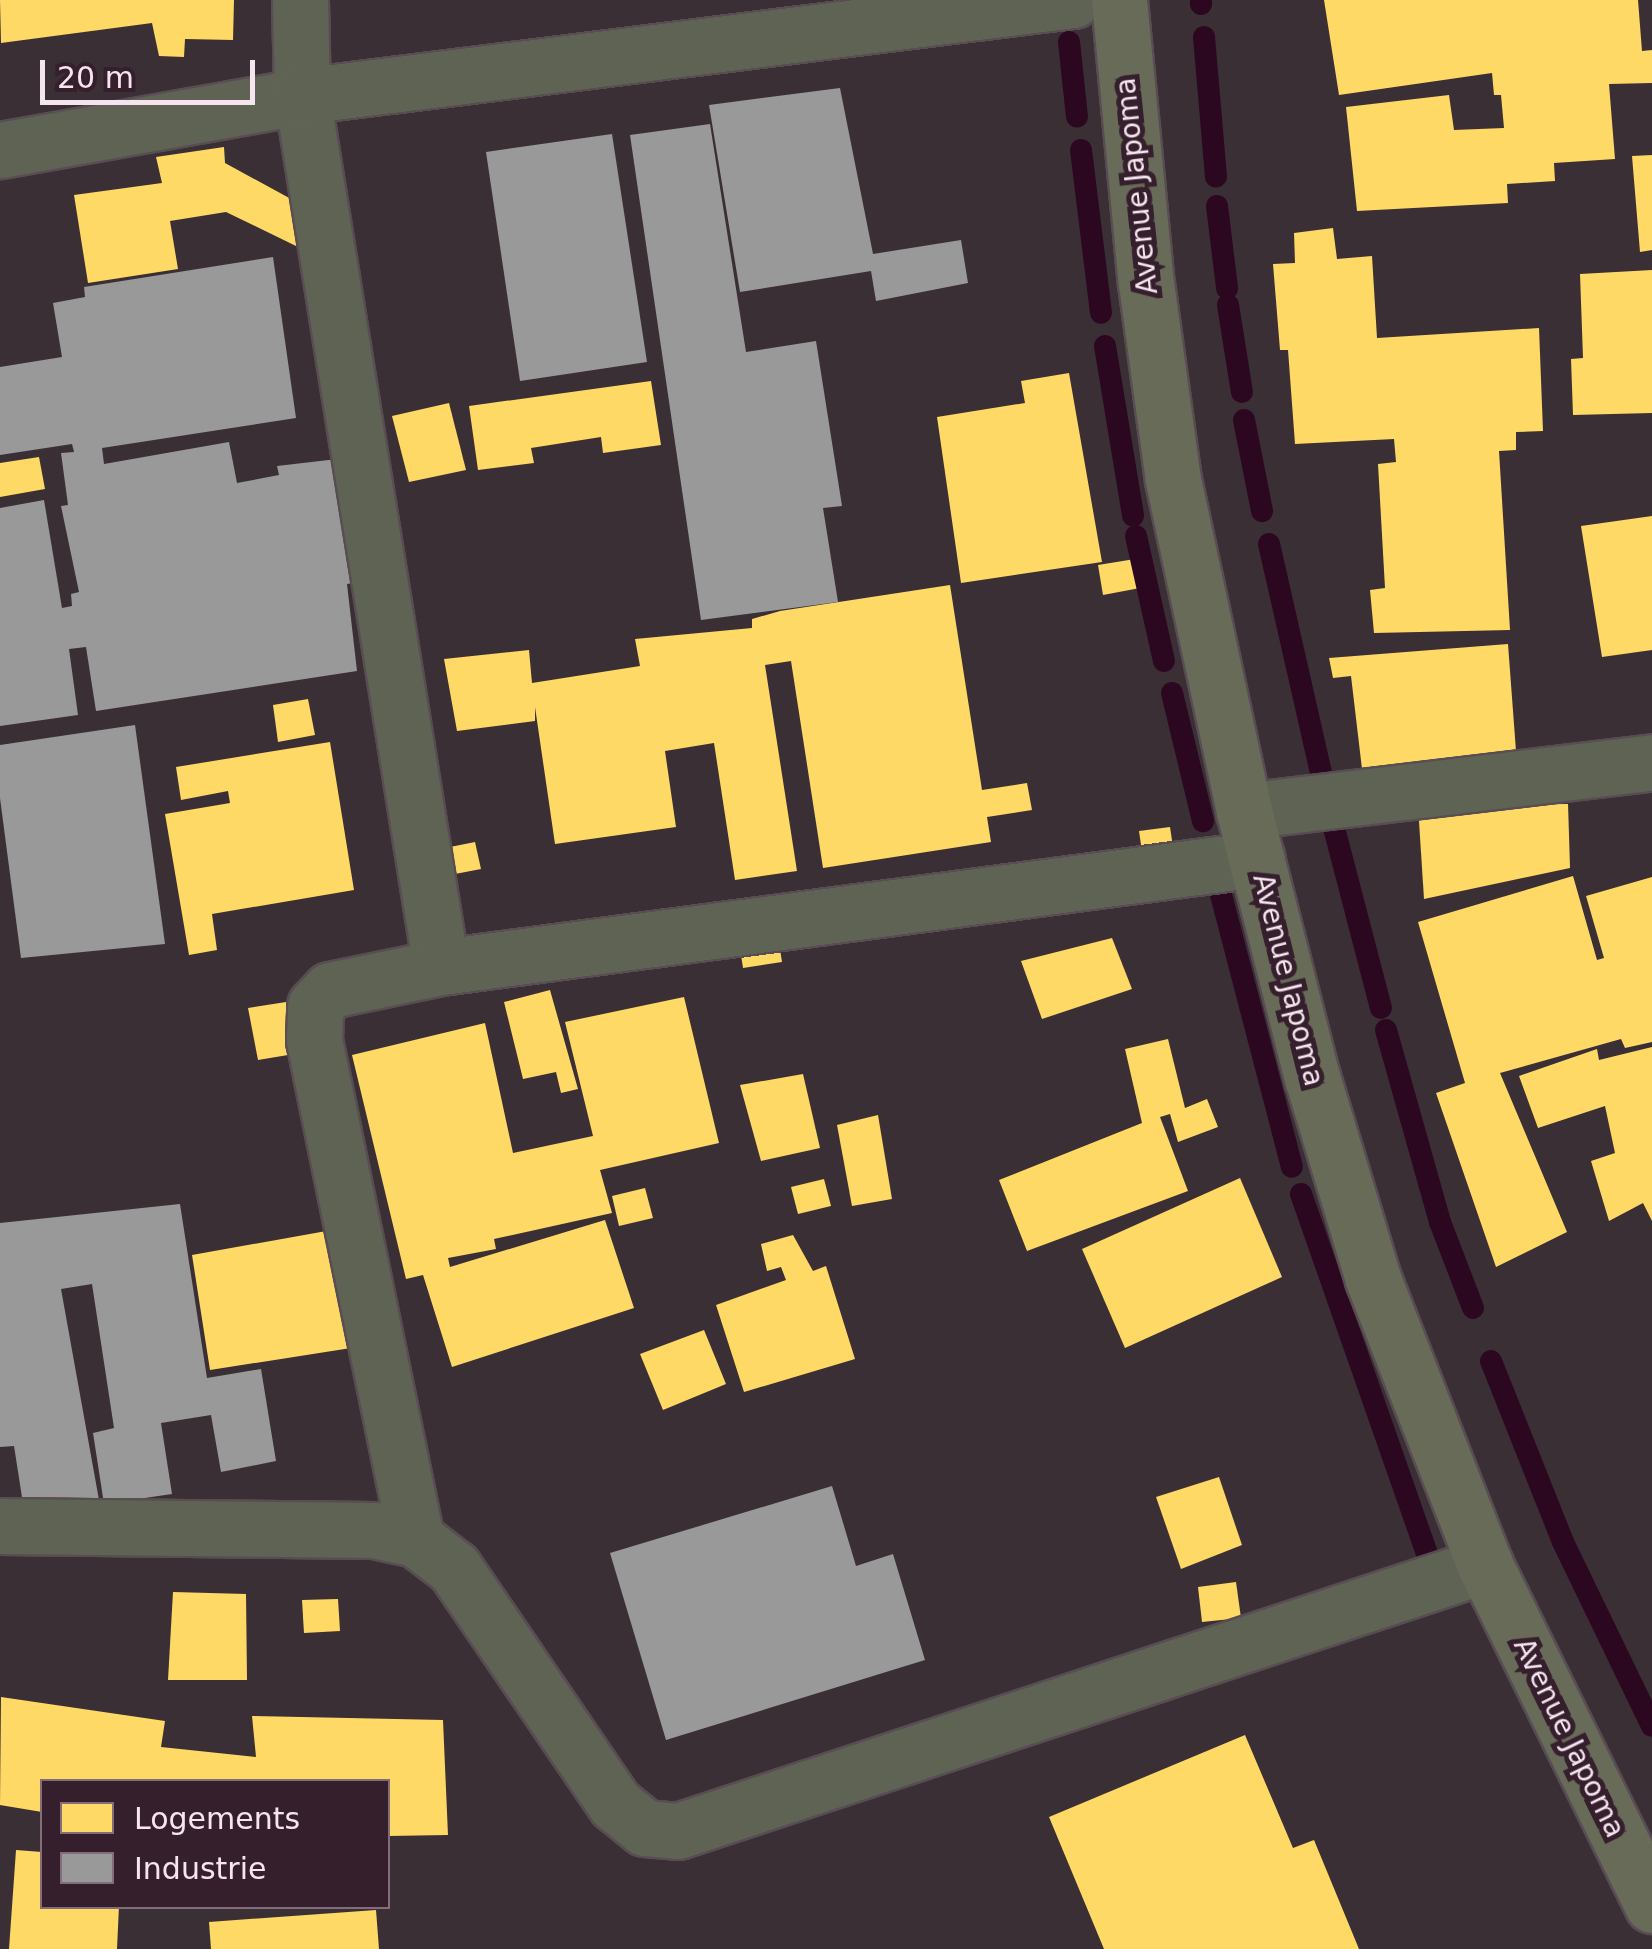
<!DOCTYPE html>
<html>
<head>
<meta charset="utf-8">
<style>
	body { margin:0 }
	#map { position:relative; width:1652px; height:1949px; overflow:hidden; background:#3b2f36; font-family:"DejaVu Sans",sans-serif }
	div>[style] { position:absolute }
	.homes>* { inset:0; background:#ffd966 }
	.industry>* { inset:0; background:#999 }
	.stream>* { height:22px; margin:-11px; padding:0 11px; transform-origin:11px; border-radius:11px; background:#2c0820 }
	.roads { filter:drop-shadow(2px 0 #584d53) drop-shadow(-2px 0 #584d53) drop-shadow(0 2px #584d53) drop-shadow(0 -2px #584d53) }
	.minor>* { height:55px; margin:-27.5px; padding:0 27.5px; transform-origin:27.5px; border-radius:27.5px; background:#5f6354 }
	.primary>* { height:55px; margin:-27.5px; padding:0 27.5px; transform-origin:27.5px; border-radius:27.5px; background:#676b58 }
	span { translate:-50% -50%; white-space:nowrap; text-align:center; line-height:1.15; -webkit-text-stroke:10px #361f2d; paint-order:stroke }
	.street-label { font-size:28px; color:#f5e5ee }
	.legend { position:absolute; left:40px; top:1779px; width:350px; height:130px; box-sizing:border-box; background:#361f2d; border:2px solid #826e7a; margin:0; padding:12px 18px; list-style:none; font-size:30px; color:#f5e5ee }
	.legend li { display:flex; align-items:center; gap:20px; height:50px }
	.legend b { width:50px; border:2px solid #826e7a }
	.scale { position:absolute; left:40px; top:60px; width:215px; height:45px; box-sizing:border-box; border:5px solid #f5e5ee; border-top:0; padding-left:12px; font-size:30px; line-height:35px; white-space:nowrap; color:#f5e5ee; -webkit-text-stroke:8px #361f2d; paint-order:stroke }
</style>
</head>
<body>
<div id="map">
	<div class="homes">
		<div style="clip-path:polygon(0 0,234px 0,233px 40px,185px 39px,184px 57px,159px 56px,152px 23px,1px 43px)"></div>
		<div style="clip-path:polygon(1324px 0,1638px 0,1642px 51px,1652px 50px,1652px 83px,1609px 84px,1615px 159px,1554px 163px,1555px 181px,1507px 184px,1508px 203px,1357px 211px,1346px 107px,1449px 95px,1454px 130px,1504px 128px,1501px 95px,1494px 95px,1492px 73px,1339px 95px)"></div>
		<div style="clip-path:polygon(224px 147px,225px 163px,313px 211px,296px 246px,226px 212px,170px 221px,178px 269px,88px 283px,74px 195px,162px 183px,156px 157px)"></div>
		<div style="clip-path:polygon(1652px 155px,1652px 250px,1640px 252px,1632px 156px)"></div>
		<div style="clip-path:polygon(1333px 228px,1337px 259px,1372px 256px,1377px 338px,1539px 328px,1543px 431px,1516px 432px,1516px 450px,1499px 451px,1510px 630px,1374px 633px,1370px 590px,1385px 588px,1378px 464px,1396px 462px,1394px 439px,1295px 444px,1288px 350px,1280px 350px,1273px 264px,1295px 263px,1294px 233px)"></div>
		<div style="clip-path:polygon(1652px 270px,1652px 413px,1573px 415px,1571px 359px,1583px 358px,1580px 274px)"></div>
		<div style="clip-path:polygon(1069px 373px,1102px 562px,961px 583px,937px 417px,1025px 403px,1021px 381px)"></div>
		<div style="clip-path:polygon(651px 381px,661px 445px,603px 453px,601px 437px,531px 448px,534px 463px,478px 470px,469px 406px)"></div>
		<div style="clip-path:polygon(449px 403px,466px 470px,409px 482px,392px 416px)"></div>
		<div style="clip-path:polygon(39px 457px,45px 489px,0 497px,0 463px)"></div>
		<div style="clip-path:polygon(1652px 516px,1652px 650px,1602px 657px,1581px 526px)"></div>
		<div style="clip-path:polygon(1135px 559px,1140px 588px,1103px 595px,1098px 565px)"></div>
		<div style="clip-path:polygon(950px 585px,982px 790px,1027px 783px,1032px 810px,987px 817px,991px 842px,823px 868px,791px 661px,765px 665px,797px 871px,735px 880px,714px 743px,665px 751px,676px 827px,555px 844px,535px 707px,535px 721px,457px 731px,444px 659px,529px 650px,532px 683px,640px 666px,635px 639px,752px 628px,752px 619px,780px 611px)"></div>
		<div style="clip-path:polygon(1508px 644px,1516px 751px,1362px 769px,1351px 676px,1333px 678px,1329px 658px)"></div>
		<div style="clip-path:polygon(308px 699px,315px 735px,278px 742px,273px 705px)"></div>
		<div style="clip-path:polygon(330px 742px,354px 890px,212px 914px,217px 950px,189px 955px,165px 814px,230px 803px,228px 791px,181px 800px,176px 767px)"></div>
		<div style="clip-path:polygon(1568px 804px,1570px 868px,1424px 899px,1418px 806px)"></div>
		<div style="clip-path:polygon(1170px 827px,1173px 847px,1142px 852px,1139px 831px)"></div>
		<div style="clip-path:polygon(475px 842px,481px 869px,455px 874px,450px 847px)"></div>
		<div style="clip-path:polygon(1573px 876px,1597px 960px,1604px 958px,1586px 896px,1652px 877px,1652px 1042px,1625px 1048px,1621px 1039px,1500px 1073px,1567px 1232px,1496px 1267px,1436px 1093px,1465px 1083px,1418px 922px)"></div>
		<div style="clip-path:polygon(778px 936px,782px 962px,743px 968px,739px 942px)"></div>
		<div style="clip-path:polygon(1112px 938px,1132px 989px,1042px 1019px,1021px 961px)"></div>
		<div style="clip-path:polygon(550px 990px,578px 1089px,561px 1093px,556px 1072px,523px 1079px,504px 1002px)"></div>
		<div style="clip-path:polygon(684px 997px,719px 1143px,600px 1170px,612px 1213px,494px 1239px,496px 1249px,448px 1258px,450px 1267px,605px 1220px,634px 1308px,452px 1367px,423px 1275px,406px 1279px,352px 1055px,485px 1023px,513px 1153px,593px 1136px,565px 1022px)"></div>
		<div style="clip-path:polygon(286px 1002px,294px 1054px,258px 1060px,248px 1008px)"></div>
		<div style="clip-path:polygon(1168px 1039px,1185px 1108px,1207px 1099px,1218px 1127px,1178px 1142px,1170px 1114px,1160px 1117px,1188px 1191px,1027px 1251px,999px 1180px,1142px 1123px,1125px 1049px)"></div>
		<div style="clip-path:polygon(1652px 1047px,1652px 1221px,1643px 1203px,1609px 1221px,1591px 1161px,1615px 1153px,1605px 1106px,1538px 1128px,1519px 1076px,1597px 1049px,1599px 1060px)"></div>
		<div style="clip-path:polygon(803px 1074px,820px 1148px,761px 1161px,740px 1085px)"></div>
		<div style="clip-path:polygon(878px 1115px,892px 1199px,852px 1206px,837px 1125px)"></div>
		<div style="clip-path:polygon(1240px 1178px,1282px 1277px,1125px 1348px,1082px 1249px)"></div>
		<div style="clip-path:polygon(824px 1179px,831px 1206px,798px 1214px,791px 1187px)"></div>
		<div style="clip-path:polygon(645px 1188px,653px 1218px,619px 1226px,612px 1196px)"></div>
		<div style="clip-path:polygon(332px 1230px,351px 1348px,210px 1370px,192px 1255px)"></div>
		<div style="clip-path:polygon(793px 1235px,813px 1271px,826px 1266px,855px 1359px,744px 1392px,716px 1305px,786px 1280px,781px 1267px,767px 1271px,761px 1244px)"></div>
		<div style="clip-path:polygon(704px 1330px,726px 1384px,663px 1410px,640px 1354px)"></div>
		<div style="clip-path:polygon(1219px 1477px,1242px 1545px,1181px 1569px,1156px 1497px)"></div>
		<div style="clip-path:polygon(1236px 1582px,1241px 1618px,1202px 1622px,1198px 1587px)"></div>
		<div style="clip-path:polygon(173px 1592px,246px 1594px,247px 1680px,168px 1680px)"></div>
		<div style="clip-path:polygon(338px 1599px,340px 1631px,304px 1633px,302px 1600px)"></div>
		<div style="clip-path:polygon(1px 1697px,165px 1721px,161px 1747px,256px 1757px,252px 1716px,443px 1720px,448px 1835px,388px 1836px,388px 1782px,42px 1782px,42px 1812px,0 1805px)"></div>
		<div style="clip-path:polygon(1245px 1735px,1293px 1848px,1314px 1840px,1359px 1949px,1104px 1949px,1049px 1817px)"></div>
		<div style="clip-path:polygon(16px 1850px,42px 1852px,42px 1906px,119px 1906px,117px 1949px,9px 1949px)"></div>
		<div style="clip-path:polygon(376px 1910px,379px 1949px,211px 1949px,209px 1922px)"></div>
	</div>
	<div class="industry">
		<div style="clip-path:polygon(840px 88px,873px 254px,961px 240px,968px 283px,876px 301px,871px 271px,740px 292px,709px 105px)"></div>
		<div style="clip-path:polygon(710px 124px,746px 352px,816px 341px,842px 506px,823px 508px,838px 602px,701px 620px,630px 135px)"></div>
		<div style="clip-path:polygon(612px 134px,647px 362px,520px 381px,486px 152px)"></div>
		<div style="clip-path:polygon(273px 257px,296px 418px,102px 448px,104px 464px,229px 442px,237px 483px,279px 475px,277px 466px,346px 458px,366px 581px,347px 584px,357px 671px,96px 711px,86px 647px,69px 649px,78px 715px,0 726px,0 508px,44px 500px,62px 608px,72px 606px,71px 594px,79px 592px,61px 506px,68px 505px,61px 453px,74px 452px,72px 444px,0 455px,0 367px,62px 357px,53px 303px,85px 297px,84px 287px)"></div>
		<div style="clip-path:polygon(135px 725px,165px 944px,21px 958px,0 798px,0 745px)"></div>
		<div style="clip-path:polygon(180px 1204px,207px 1378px,261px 1369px,276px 1461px,221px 1472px,211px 1415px,161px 1423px,172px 1494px,104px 1504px,93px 1433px,114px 1428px,92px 1284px,61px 1289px,99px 1500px,24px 1510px,14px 1446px,0 1447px,0 1223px)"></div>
		<div style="clip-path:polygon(832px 1486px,856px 1566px,893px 1554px,925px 1660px,666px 1740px,610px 1553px)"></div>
	</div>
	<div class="stream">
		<div style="left:1201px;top:0;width:4px;rotate:90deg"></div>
		<div style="left:1204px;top:37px;width:140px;rotate:85.1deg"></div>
		<div style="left:1069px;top:42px;width:75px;rotate:83.9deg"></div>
		<div style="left:1081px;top:150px;width:164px;rotate:83deg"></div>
		<div style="left:1217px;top:206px;width:83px;rotate:83deg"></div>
		<div style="left:1228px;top:305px;width:88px;rotate:80.9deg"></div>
		<div style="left:1105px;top:346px;width:172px;rotate:80.6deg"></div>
		<div style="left:1244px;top:420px;width:93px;rotate:78.8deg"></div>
		<div style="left:1136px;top:536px;width:128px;rotate:77.4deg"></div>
		<div style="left:1269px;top:544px;width:234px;rotate:77.2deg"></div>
		<div style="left:1172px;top:693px;width:132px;rotate:76.4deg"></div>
		<div style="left:1333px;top:824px;width:190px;rotate:75.4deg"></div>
		<div style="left:1219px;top:887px;width:289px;rotate:75.4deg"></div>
		<div style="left:1386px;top:1030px;width:199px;rotate:74.3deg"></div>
		<div style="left:1440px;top:1222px;width:92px;rotate:69deg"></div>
		<div style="left:1301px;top:1194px;width:387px;rotate:70.7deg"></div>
		<div style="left:1491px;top:1361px;width:195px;rotate:68.3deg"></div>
		<div style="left:1563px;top:1542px;width:204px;rotate:64.2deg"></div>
	</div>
	<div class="roads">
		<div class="minor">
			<div style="left:300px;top:0;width:96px;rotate:88.8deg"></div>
			<div style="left:302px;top:96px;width:882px;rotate:80.93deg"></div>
			<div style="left:0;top:150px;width:307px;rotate:-10.1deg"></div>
			<div style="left:302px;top:96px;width:777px;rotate:-7.1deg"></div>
			<div style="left:1244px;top:811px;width:411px;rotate:-6.8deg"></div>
			<div style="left:0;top:1526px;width:374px;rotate:0.6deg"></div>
			<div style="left:374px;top:1530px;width:43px;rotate:12.1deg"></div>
			<div style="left:416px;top:1539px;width:48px;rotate:37.3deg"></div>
			<div style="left:454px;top:1568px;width:286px;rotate:55.7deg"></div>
			<div style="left:615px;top:1804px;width:38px;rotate:39deg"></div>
			<div style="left:645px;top:1828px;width:33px;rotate:5deg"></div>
			<div style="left:678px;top:1831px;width:850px;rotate:-18.24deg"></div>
			<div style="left:416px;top:1539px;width:509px;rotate:-101.55deg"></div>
			<div style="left:314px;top:1040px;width:34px;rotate:-88deg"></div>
			<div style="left:315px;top:1006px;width:22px;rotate:-47deg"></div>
			<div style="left:330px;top:990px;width:113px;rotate:-11.7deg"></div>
			<div style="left:441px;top:967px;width:823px;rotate:-7.54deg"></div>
		</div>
		<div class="primary">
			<div style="left:1119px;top:0;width:284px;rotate:84.6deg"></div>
			<div style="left:1146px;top:283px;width:199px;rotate:82.2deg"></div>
			<div style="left:1173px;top:480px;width:339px;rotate:77.9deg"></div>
			<div style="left:1244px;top:811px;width:275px;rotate:75.7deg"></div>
			<div style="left:1312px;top:1077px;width:211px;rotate:73.2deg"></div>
			<div style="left:1373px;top:1279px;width:307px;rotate:68.6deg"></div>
			<div style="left:1485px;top:1565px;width:379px;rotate:63.8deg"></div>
		</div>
	</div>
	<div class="street-label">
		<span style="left:1137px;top:186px;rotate:-96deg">Avenue Japoma</span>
		<span style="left:1288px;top:980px;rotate:76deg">Avenue Japoma</span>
		<span style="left:1569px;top:1738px;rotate:64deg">Avenue Japoma</span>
	</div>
	<ul class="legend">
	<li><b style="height:28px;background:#ffd966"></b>Logements</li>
	<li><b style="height:28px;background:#999"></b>Industrie</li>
	</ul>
	<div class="scale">20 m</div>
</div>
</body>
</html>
